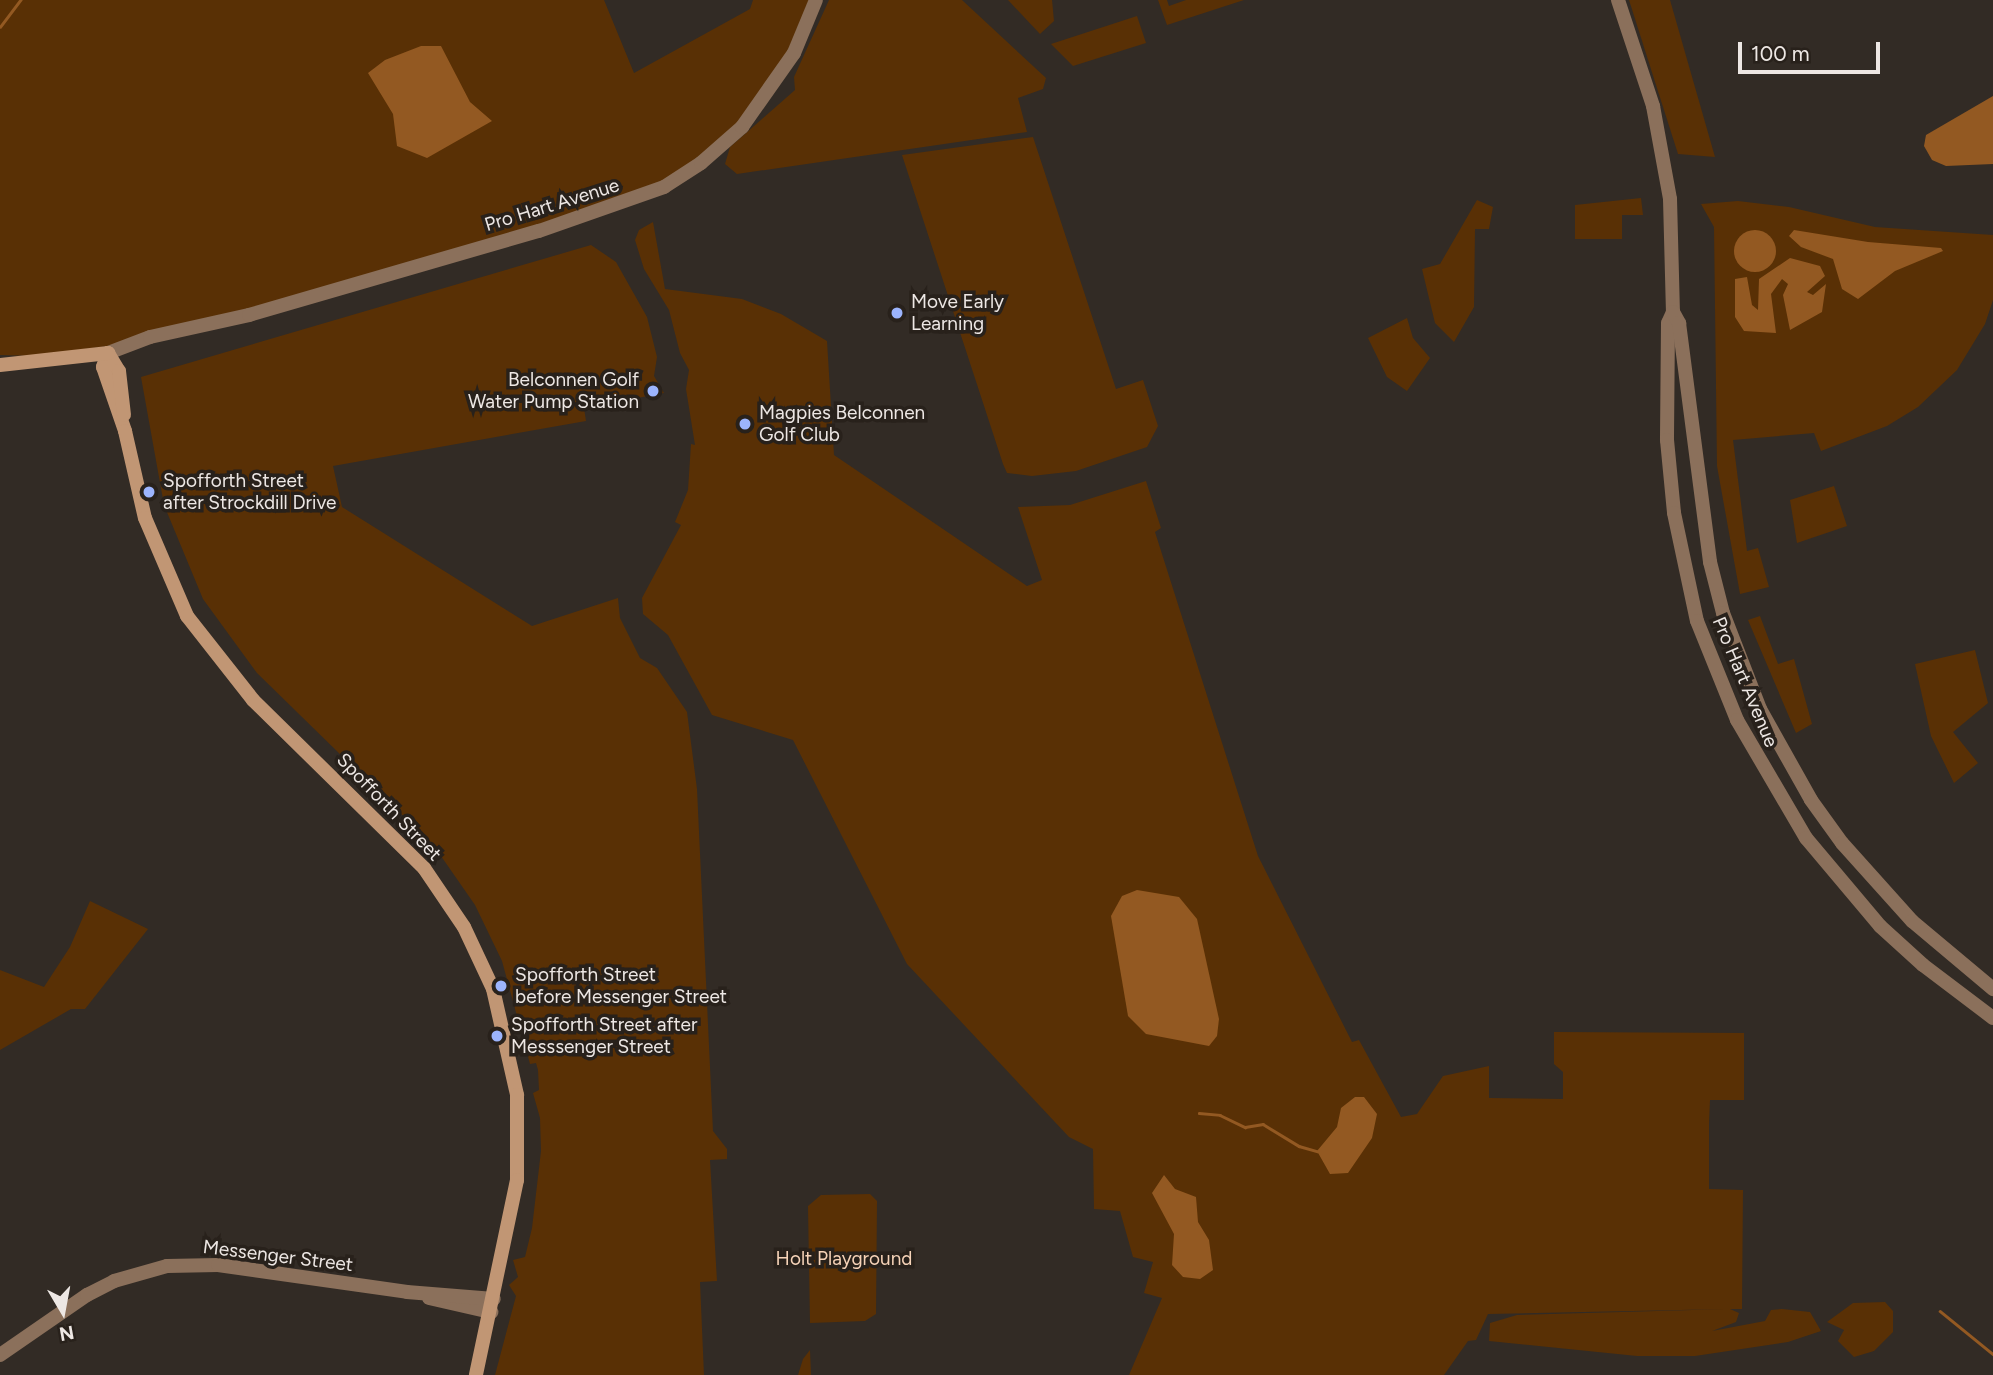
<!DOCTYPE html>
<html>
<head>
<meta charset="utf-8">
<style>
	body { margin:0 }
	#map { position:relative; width:1993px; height:1375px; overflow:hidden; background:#322b25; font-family:Figtree,sans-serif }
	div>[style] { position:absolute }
	.green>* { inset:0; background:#593005 }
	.water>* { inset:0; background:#935922 }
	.round { border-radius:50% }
	.stream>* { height:2.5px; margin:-1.25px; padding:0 1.25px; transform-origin:1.25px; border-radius:1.25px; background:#935922 }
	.tertiary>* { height:14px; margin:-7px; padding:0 7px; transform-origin:7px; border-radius:7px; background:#8b705b }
	.secondary>* { height:14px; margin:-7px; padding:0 7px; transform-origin:7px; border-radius:7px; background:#c19674 }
	.dots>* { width:19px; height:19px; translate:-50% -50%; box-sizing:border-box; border:4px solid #28211b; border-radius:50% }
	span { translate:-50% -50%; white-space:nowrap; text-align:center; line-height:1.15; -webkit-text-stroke:7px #28211b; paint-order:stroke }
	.street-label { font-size:19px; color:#ede7e4 }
	.poi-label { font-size:19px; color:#ede7e4 }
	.left { translate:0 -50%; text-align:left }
	.right { translate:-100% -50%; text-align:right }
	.park-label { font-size:19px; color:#f6d3b8 }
	.north { position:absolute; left:28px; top:1277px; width:70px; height:70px; -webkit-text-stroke:5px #28211b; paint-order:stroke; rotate:170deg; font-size:19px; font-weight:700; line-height:28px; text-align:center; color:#ede7e4 }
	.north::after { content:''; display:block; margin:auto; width:24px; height:32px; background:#ede7e4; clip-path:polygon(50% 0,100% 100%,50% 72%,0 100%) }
	.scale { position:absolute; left:1738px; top:42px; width:142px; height:32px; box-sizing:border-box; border:4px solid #ede7e4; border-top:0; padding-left:9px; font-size:21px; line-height:24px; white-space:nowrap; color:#ede7e4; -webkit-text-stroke:5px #28211b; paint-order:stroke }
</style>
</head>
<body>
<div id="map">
	<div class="green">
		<div style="clip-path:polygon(0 0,604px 0,634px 73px,750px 9px,753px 0,816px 0,771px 91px,701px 163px,615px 208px,131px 343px,33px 356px,0 355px)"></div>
		<div style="clip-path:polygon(829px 0,962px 0,1046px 78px,1043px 89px,1018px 98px,1027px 132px,737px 174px,725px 164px,730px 147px,795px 90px,794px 77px)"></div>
		<div style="clip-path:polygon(1008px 0,1052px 0,1054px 21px,1040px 34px)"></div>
		<div style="clip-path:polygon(1158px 0,1167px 0,1169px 6px,1186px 0,1244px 0,1167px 25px)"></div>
		<div style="clip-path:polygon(1629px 0,1670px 0,1715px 157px,1678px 154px)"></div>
		<div style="clip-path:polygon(1137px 16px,1146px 43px,1073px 66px,1051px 44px)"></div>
		<div style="clip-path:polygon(1033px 137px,1116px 389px,1143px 380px,1158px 426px,1147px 447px,1076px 471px,1032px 476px,1007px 473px,1003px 464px,902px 155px)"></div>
		<div style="clip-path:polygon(1641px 198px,1643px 215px,1622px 215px,1622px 239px,1575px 239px,1575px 205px)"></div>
		<div style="clip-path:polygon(1477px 200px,1493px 207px,1489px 229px,1475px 229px,1474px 307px,1454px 342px,1435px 323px,1422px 269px,1440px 264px)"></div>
		<div style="clip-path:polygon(1738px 201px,1789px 207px,1875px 227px,1993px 235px,1993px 300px,1985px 324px,1957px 370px,1918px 407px,1887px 426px,1821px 451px,1814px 433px,1733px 440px,1747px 551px,1758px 548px,1769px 587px,1740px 594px,1717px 466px,1714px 227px,1701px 204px)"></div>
		<div style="clip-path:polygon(653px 222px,665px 289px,742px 299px,781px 314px,827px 341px,834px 455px,1027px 586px,1042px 580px,1018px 507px,1070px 505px,1146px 481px,1161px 528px,1155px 532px,1258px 856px,1352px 1042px,1359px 1040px,1401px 1117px,1417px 1114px,1443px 1076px,1489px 1066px,1489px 1098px,1563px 1099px,1563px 1072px,1554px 1064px,1554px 1032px,1744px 1033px,1744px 1100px,1710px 1100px,1709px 1124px,1709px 1189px,1743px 1190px,1742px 1309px,1730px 1309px,1739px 1313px,1736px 1322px,1712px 1331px,1765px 1321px,1771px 1310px,1782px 1309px,1810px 1312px,1821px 1331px,1788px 1342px,1695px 1356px,1637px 1356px,1489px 1341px,1490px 1323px,1517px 1315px,1728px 1309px,1488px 1314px,1476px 1340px,1468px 1341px,1444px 1375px,1129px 1375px,1162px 1298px,1144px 1293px,1153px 1262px,1133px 1257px,1120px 1211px,1094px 1209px,1093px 1149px,1069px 1137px,907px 964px,793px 740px,712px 715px,668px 635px,643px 614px,642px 598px,681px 525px,675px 522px,688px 490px,691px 444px,695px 445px,686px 389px,689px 370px,680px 353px,669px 310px,644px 269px,635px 240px,639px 230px)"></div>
		<div style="clip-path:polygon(591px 245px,616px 262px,647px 317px,657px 357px,654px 376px,664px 393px,584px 408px,586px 421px,333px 466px,342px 507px,532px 626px,618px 598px,620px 618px,640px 658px,657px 668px,687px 712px,697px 789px,713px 1131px,727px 1149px,727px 1159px,710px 1160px,717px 1281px,700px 1282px,704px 1375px,495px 1375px,516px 1296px,509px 1285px,518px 1277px,513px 1260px,525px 1257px,532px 1228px,541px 1151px,540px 1118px,533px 1093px,539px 1090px,538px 1070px,536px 1063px,530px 1064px,502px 961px,475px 905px,434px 846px,257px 673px,203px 599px,164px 505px,141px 377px)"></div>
		<div style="clip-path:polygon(1407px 318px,1413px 338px,1430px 358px,1407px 391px,1387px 377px,1368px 338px)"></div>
		<div style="clip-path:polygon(1834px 486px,1847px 526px,1797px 543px,1790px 500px)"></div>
		<div style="clip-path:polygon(1760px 616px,1778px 664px,1794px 659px,1812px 724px,1796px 733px,1748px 620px)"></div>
		<div style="clip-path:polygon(1975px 650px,1988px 703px,1953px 732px,1978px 763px,1954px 783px,1931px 736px,1915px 664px)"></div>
		<div style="clip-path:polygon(90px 901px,148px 929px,85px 1009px,71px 1009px,0 1050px,0 970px,44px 987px,70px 947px)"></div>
		<div style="clip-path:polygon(870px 1194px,877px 1201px,876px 1314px,865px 1321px,810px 1323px,808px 1206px,821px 1195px)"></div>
		<div style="clip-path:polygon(1885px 1302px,1893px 1311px,1893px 1332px,1874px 1351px,1854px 1357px,1838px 1341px,1844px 1330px,1827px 1322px,1853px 1303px)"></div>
		<div style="clip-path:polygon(810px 1350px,811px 1375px,798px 1375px,803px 1359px)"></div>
	</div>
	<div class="water">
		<div style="clip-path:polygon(421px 46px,441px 46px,470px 102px,492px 121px,427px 158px,397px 146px,393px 114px,368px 73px,385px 60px)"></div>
		<div style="clip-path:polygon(1993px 96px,1993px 164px,1946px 166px,1932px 160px,1924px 146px,1926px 135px)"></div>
		<div style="clip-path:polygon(1794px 230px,1868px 242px,1941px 248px,1943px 251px,1895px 271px,1858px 299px,1842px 289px,1833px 259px,1801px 247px,1789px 236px)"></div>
		<div class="round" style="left:1734px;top:230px;width:42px;height:42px"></div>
		<div style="clip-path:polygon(1790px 258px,1820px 266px,1825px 276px,1807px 292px,1813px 295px,1826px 284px,1822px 312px,1790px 330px,1783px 295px,1788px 284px,1782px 279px,1771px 294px,1776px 333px,1744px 331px,1735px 317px,1735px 279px,1747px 277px,1752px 305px,1758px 310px,1759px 279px)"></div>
		<div style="clip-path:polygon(1137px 890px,1179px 897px,1197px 919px,1219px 1019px,1217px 1036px,1209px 1046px,1146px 1034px,1128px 1016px,1111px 916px,1122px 896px)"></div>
		<div style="clip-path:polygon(1355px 1097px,1364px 1097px,1377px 1114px,1372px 1138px,1348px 1173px,1330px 1174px,1317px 1151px,1337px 1127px,1341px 1108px)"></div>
		<div style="clip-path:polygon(1164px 1175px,1175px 1189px,1196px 1197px,1198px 1222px,1209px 1240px,1213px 1270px,1200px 1279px,1183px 1277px,1172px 1265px,1174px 1234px,1152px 1193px)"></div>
	</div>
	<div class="stream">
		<div style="left:0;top:27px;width:34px;rotate:-53deg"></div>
		<div style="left:1199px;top:1113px;width:21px;rotate:5deg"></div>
		<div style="left:1220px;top:1115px;width:28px;rotate:26deg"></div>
		<div style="left:1245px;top:1127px;width:18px;rotate:-9deg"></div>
		<div style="left:1263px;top:1124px;width:42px;rotate:31.4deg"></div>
		<div style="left:1299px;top:1146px;width:19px;rotate:16deg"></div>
		<div style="left:1940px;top:1311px;width:68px;rotate:39.1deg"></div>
	</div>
	<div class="tertiary">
		<div style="left:1618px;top:0;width:112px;rotate:71.7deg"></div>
		<div style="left:1653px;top:106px;width:95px;rotate:79.6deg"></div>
		<div style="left:1670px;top:199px;width:113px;rotate:88.5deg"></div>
		<div style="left:1673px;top:312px;width:12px;rotate:114deg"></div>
		<div style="left:1668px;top:323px;width:117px;rotate:90.5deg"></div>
		<div style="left:1667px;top:440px;width:73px;rotate:84.5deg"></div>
		<div style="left:1674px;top:513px;width:110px;rotate:78deg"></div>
		<div style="left:1697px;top:621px;width:107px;rotate:68deg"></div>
		<div style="left:1737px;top:720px;width:137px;rotate:59.7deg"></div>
		<div style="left:1806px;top:838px;width:115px;rotate:49.9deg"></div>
		<div style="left:1880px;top:926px;width:58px;rotate:42.2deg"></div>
		<div style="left:1923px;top:965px;width:88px;rotate:37.1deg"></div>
		<div style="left:1673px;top:312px;width:13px;rotate:61deg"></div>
		<div style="left:1679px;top:323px;width:241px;rotate:82.6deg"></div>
		<div style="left:1710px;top:562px;width:53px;rotate:75.7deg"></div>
		<div style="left:1723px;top:613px;width:103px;rotate:68.9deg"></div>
		<div style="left:1760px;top:709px;width:104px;rotate:60.7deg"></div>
		<div style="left:1811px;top:800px;width:53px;rotate:54.2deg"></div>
		<div style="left:1842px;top:843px;width:105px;rotate:48.1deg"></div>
		<div style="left:1912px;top:921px;width:106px;rotate:40deg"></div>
		<div style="left:108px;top:353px;width:45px;rotate:-20.9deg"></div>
		<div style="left:150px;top:337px;width:101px;rotate:-12.5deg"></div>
		<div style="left:249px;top:315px;width:302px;rotate:-16.2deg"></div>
		<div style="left:539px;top:231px;width:133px;rotate:-19.4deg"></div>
		<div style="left:664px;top:187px;width:44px;rotate:-33deg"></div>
		<div style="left:701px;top:163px;width:55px;rotate:-41.3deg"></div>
		<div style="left:742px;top:127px;width:90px;rotate:-54.9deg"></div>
		<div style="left:794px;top:53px;width:57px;rotate:-67.5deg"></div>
		<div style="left:429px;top:1298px;width:64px;rotate:12.7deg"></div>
		<div style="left:0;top:1355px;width:106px;rotate:-34.6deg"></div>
		<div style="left:87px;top:1295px;width:30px;rotate:-27deg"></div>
		<div style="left:114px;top:1281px;width:55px;rotate:-15.8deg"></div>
		<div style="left:167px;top:1266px;width:51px;rotate:-1.1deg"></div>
		<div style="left:218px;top:1265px;width:191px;rotate:8.1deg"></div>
		<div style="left:407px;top:1292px;width:87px;rotate:4.6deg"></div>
	</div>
	<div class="secondary">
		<div style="left:108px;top:353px;width:15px;rotate:110deg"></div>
		<div style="left:103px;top:367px;width:68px;rotate:71deg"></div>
		<div style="left:125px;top:431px;width:89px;rotate:77.1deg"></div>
		<div style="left:145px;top:518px;width:107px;rotate:66.8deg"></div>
		<div style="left:187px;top:616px;width:107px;rotate:51.8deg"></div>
		<div style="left:253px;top:700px;width:240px;rotate:44.5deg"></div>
		<div style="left:424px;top:868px;width:71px;rotate:55.9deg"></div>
		<div style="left:464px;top:927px;width:68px;rotate:64.9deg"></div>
		<div style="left:493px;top:989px;width:109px;rotate:77.2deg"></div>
		<div style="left:517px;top:1095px;width:85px;rotate:90deg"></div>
		<div style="left:517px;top:1180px;width:199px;rotate:101.9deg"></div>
		<div style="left:108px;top:353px;width:21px;rotate:59deg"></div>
		<div style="left:119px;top:371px;width:44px;rotate:83.5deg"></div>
		<div style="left:0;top:365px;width:109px;rotate:-6.3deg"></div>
	</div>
	<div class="dots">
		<div style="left:897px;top:313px;background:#9cb4fd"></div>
		<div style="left:653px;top:391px;background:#9cb4fd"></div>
		<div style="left:745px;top:424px;background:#9cb4fd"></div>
		<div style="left:149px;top:492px;background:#9cb4fd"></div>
		<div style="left:501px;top:986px;background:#9cb4fd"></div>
		<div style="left:497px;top:1036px;background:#9cb4fd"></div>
	</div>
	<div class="street-label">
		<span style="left:552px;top:205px;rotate:-17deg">Pro Hart Avenue</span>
		<span style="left:1745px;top:682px;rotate:67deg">Pro Hart Avenue</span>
		<span style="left:389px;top:807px;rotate:46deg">Spofforth Street</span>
		<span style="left:278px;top:1256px;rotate:7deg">Messenger Street</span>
	</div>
	<div class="poi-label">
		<span class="left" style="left:911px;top:313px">Move Early<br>Learning</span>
		<span class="right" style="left:639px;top:391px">Belconnen Golf<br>Water Pump Station</span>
		<span class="left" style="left:759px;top:424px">Magpies Belconnen<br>Golf Club</span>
		<span class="left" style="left:163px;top:492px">Spofforth Street<br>after Strockdill Drive</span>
		<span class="left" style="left:515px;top:986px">Spofforth Street<br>before Messenger Street</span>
		<span class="left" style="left:511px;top:1036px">Spofforth Street after<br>Messsenger Street</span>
	</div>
	<div class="park-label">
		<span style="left:844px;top:1259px">Holt Playground</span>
	</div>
	<div class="north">N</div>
	<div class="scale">100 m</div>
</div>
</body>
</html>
